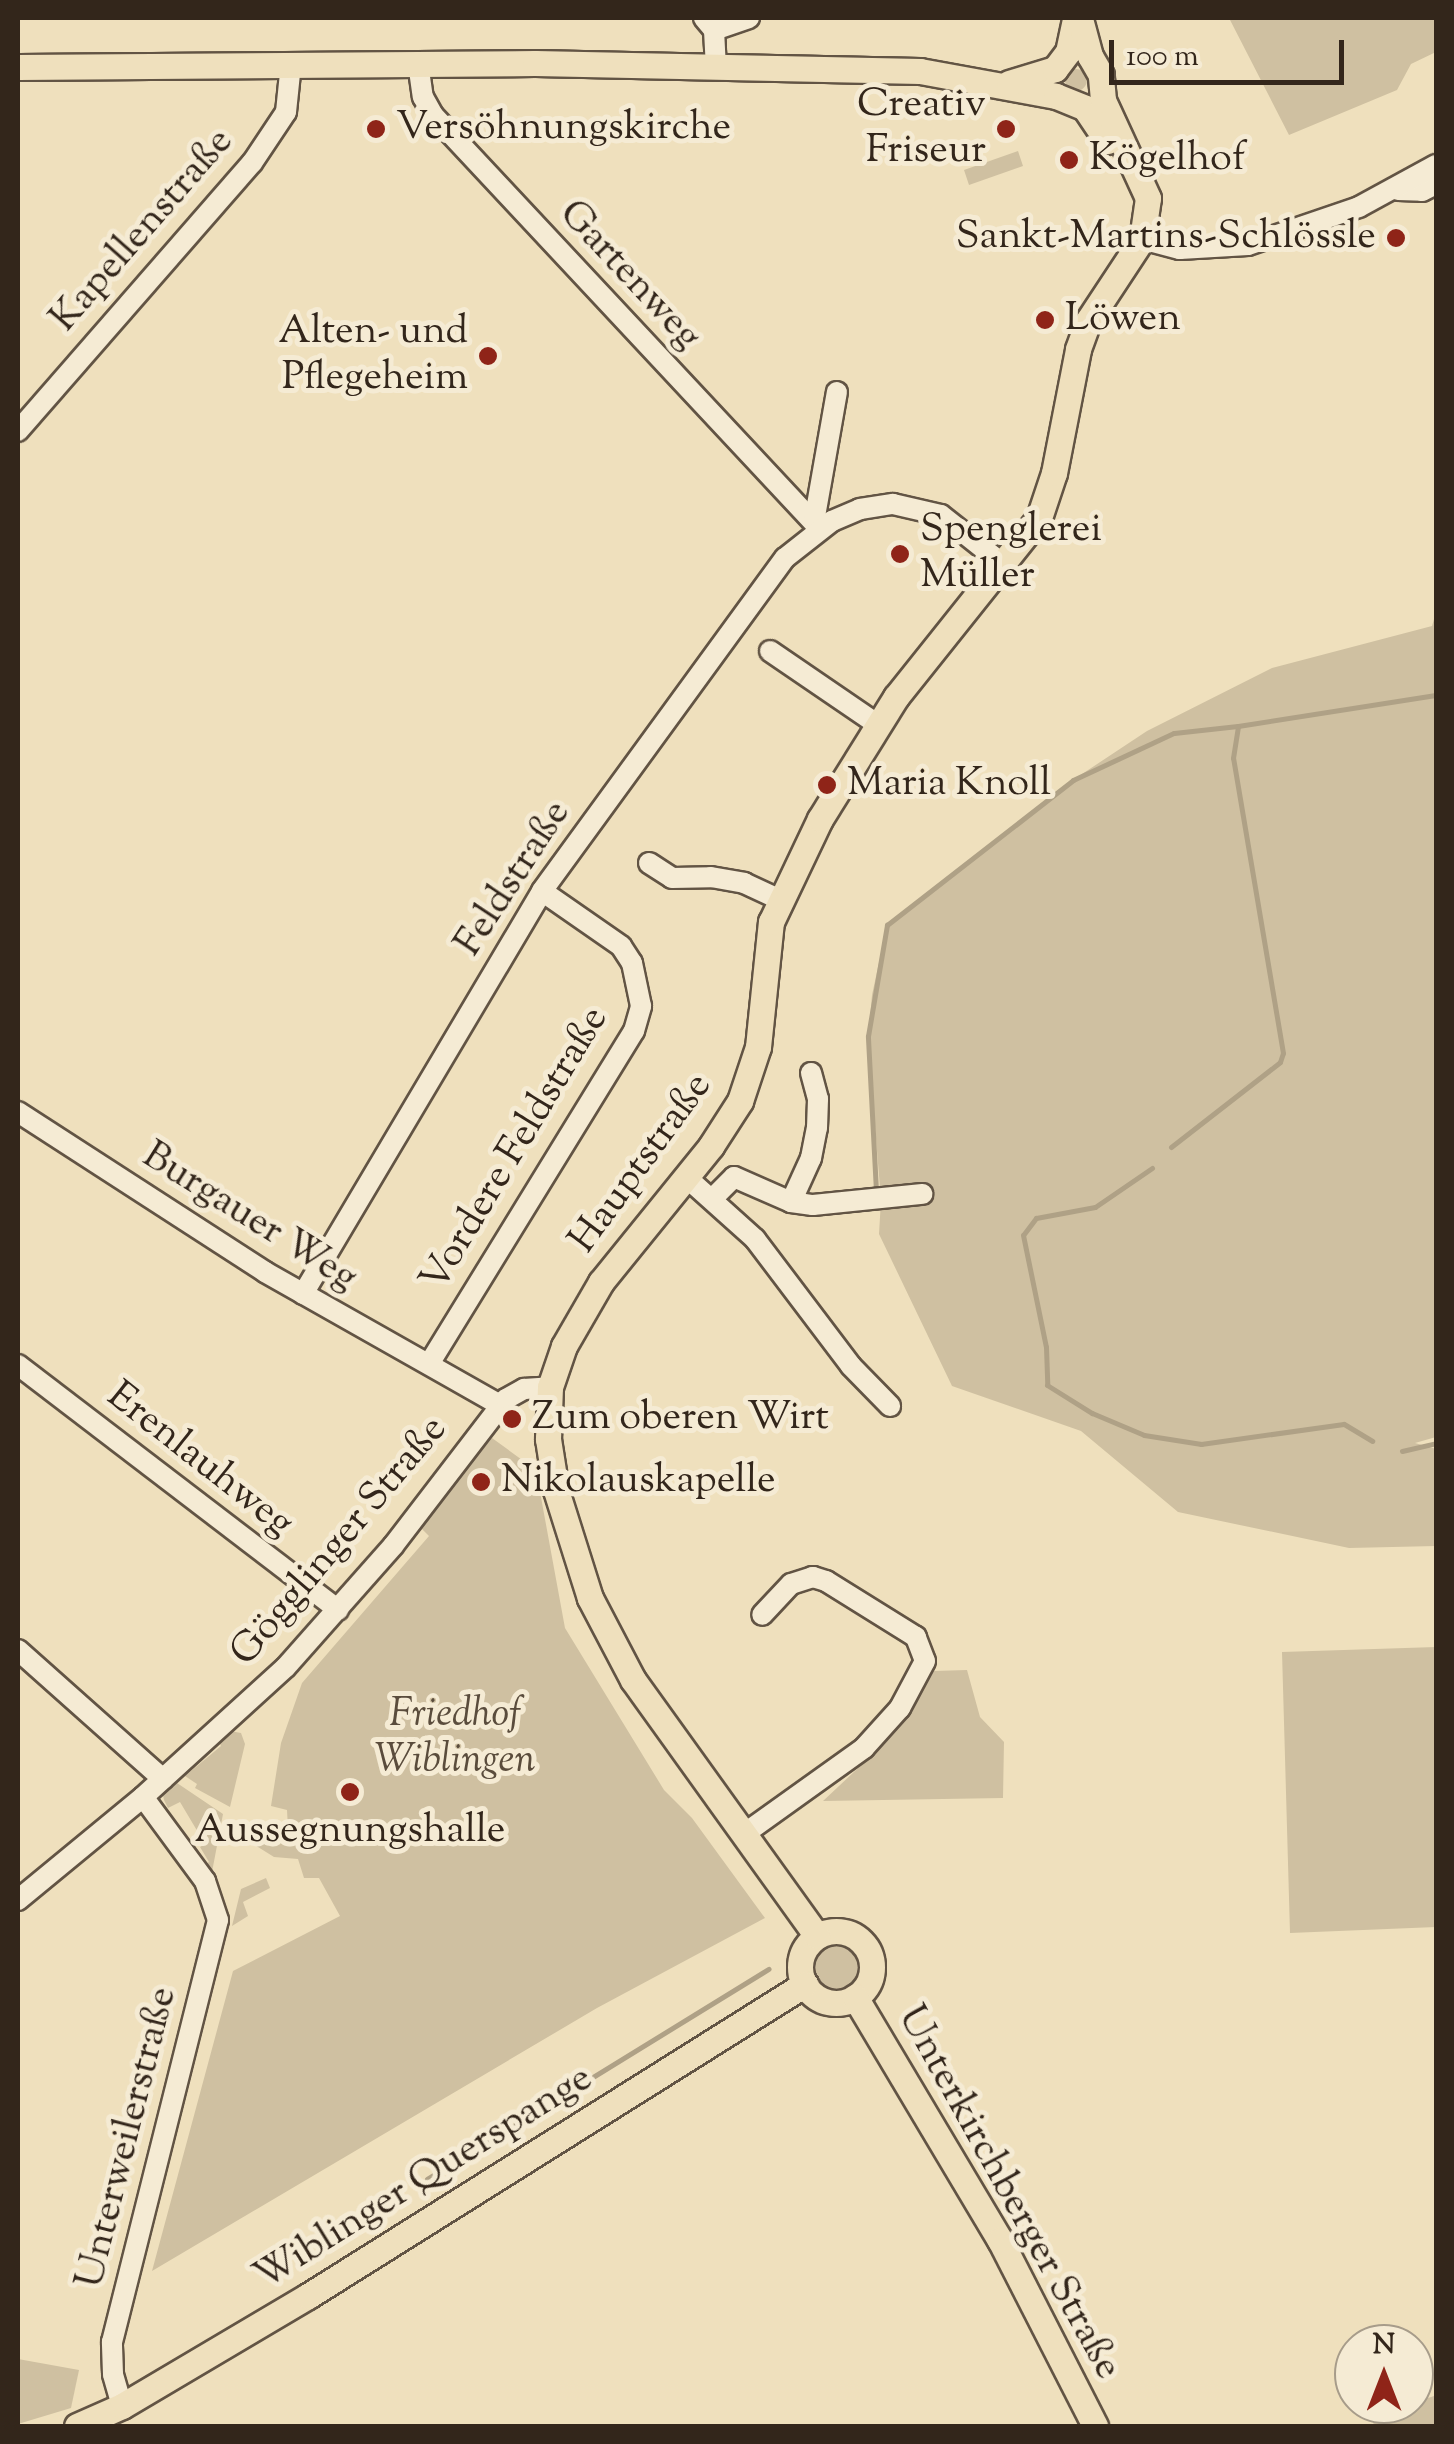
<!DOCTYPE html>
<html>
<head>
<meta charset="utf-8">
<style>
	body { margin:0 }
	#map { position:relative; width:1454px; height:2444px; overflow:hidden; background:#efe0bd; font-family:"Sorts Mill Goudy",serif }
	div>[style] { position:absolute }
	.green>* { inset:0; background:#cfc0a1 }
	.round { border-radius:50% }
	.stream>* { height:5px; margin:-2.5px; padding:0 2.5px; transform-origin:2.5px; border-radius:2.5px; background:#afa186 }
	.roads { filter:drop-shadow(2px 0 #625444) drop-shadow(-2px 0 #625444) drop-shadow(0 2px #625444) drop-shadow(0 -2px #625444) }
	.minor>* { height:20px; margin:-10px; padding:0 10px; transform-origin:10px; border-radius:10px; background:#f5ebd4 }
	.major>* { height:25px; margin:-12.5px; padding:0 12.5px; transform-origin:12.5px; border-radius:12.5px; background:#efe0bd }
	.major>.ring { margin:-12.5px; padding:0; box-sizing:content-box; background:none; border:25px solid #efe0bd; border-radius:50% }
	.dots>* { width:28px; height:28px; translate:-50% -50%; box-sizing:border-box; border:5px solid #f5ebd4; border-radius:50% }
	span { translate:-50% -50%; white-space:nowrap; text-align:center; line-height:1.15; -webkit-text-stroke:10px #f5ebd4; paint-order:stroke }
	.poi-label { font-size:40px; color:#33261b }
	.right { translate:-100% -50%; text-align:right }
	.left { translate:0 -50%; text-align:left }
	.street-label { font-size:40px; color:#33261b }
	.park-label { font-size:40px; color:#5a4c3c; font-style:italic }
	.frame { position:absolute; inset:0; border:20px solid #33261b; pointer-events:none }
	.north { position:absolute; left:1334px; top:2324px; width:100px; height:100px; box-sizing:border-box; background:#f5ebd4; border:2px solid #a79c8a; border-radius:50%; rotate:0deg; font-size:28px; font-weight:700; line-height:40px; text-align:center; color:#33261b }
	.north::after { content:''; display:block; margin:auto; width:35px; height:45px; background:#8f2418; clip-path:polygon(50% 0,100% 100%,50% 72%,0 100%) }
	.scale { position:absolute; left:1109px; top:40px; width:235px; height:45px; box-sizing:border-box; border:5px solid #33261b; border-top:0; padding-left:12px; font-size:30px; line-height:35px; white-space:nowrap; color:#33261b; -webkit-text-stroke:8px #f5ebd4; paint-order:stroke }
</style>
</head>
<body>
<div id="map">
	<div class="green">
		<div style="clip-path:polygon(1229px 18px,1436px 18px,1436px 52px,1411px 64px,1397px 90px,1289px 135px)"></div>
		<div class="round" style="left:1065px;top:69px;width:22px;height:22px"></div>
		<div style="clip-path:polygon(1018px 151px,1023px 166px,969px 185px,964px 170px)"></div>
		<div style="clip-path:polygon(1436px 612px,1436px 1437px,1415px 1443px,1436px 1449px,1436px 1546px,1349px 1548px,1178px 1512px,1081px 1431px,952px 1386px,879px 1234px,881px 1200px,868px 1040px,872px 995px,887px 925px,1073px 780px,1147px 731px,1272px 668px,1432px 626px)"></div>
		<div style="clip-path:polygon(492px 1438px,536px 1470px,565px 1628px,664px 1790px,692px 1818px,765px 1918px,597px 2008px,152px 2271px,233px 1971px,340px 1916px,319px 1878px,304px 1878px,298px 1859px,274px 1857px,253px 1844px,257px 1829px,283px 1835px,288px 1829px,287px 1810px,271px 1806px,281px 1743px,302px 1683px,429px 1536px,419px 1526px)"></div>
		<div style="clip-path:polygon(1436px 1647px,1436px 1927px,1290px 1933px,1282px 1652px)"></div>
		<div style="clip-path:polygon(967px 1670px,980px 1717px,1004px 1742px,1003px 1798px,823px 1801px,887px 1741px,934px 1671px)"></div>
		<div style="clip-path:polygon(230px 1731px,241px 1733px,245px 1744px,230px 1807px,195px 1788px,197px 1784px,185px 1776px,221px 1746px,218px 1740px)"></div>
		<div style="clip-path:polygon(177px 1783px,223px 1814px,212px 1872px,203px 1866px,209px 1862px,200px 1847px,205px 1844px,180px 1802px,168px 1808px,164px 1800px,163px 1795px)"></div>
		<div style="clip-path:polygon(266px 1878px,270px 1888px,243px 1902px,248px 1916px,232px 1926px,241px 1889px)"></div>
		<div class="round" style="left:801px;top:1932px;width:70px;height:70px"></div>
		<div style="clip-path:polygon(18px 2359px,79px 2370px,71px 2408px,18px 2424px)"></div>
		<div style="clip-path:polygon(1434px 2396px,1436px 2426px,1374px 2426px,1372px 2417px)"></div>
	</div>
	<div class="stream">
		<div style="left:1171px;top:1147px;width:138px;rotate:-37.9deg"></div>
		<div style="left:1280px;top:1062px;width:9px;rotate:-72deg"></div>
		<div style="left:1283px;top:1053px;width:299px;rotate:-99.6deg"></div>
		<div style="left:1233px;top:758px;width:32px;rotate:-81deg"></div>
		<div style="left:1238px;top:726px;width:200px;rotate:-8.9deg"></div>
		<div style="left:1152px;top:1168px;width:69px;rotate:145.6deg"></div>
		<div style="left:1095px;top:1207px;width:60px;rotate:169.4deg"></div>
		<div style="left:1036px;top:1218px;width:21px;rotate:127deg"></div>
		<div style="left:1023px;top:1235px;width:114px;rotate:78.4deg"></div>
		<div style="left:1046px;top:1347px;width:38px;rotate:88deg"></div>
		<div style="left:1047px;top:1385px;width:53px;rotate:31.9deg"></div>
		<div style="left:1092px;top:1413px;width:56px;rotate:22.9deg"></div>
		<div style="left:1144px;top:1435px;width:58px;rotate:9deg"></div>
		<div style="left:1201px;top:1444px;width:144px;rotate:-8deg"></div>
		<div style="left:1344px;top:1424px;width:33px;rotate:31deg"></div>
		<div style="left:876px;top:1191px;width:155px;rotate:-93deg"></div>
		<div style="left:868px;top:1036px;width:113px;rotate:-80.3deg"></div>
		<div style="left:887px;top:925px;width:236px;rotate:-37.9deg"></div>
		<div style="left:1073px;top:780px;width:111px;rotate:-25deg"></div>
		<div style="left:1174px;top:733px;width:64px;rotate:-6.2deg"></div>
		<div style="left:1402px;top:1451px;width:35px;rotate:-13deg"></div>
		<div style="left:427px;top:2179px;width:401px;rotate:-31.6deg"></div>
	</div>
	<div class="roads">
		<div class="minor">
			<div style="left:704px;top:18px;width:16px;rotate:50deg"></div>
			<div style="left:714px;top:30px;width:36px;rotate:87deg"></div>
			<div style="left:714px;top:30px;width:37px;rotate:-19deg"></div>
			<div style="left:418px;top:63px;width:34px;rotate:82deg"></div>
			<div style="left:423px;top:97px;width:21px;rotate:61deg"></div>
			<div style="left:433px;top:115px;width:565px;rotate:46.94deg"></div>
			<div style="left:1398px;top:190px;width:24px;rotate:2deg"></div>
			<div style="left:1422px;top:191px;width:16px;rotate:-27deg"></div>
			<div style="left:1142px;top:239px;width:39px;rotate:15deg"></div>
			<div style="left:1180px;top:249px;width:68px;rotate:-3.4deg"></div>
			<div style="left:1248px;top:245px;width:117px;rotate:-18.9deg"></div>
			<div style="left:1359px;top:207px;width:88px;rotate:-28.6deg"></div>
			<div style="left:18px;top:431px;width:356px;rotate:-48.9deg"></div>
			<div style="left:252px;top:163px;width:61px;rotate:-56.3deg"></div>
			<div style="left:286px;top:112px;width:48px;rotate:-84.1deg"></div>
			<div style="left:814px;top:522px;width:132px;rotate:-80deg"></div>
			<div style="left:770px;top:651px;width:130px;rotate:34.3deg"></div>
			<div style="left:649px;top:863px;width:27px;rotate:33deg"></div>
			<div style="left:672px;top:878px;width:39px;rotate:-1deg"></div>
			<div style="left:711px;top:877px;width:34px;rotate:10deg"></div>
			<div style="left:744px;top:883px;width:38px;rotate:25deg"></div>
			<div style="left:18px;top:1112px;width:294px;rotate:32.9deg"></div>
			<div style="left:265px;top:1272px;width:270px;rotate:29.5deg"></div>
			<div style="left:686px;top:1177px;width:93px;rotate:41.9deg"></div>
			<div style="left:755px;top:1239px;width:159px;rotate:52.9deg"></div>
			<div style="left:851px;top:1366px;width:56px;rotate:45.7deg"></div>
			<div style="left:712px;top:1199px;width:31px;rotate:-45deg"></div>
			<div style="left:734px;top:1177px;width:62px;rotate:23.7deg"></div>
			<div style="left:791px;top:1202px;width:22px;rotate:8deg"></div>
			<div style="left:813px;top:1205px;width:110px;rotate:-5.8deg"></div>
			<div style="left:791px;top:1202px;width:48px;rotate:-65.6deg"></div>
			<div style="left:811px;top:1158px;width:31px;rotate:-79deg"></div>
			<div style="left:817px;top:1128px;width:29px;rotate:-88deg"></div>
			<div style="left:818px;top:1099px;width:27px;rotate:-105deg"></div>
			<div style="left:303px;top:1294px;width:469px;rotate:-59.3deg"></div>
			<div style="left:542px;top:891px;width:412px;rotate:-53.9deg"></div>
			<div style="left:785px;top:558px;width:60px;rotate:-38.2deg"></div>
			<div style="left:832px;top:521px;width:30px;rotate:-23deg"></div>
			<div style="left:860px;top:509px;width:33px;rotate:-9deg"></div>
			<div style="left:893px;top:504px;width:49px;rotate:12.9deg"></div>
			<div style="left:941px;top:515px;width:80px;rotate:38.4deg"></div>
			<div style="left:429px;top:1364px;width:391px;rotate:-58.4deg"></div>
			<div style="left:634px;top:1031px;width:26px;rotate:-74deg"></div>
			<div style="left:641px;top:1006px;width:44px;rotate:-101.8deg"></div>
			<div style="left:632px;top:963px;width:20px;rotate:-123deg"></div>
			<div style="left:621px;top:946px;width:96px;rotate:-145.2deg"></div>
			<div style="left:18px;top:1365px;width:403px;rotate:37.4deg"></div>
			<div style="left:18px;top:1650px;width:194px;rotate:41.7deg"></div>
			<div style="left:744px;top:1834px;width:148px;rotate:-35.6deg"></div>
			<div style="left:864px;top:1748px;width:54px;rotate:-48deg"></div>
			<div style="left:900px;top:1708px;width:53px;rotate:-62deg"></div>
			<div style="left:925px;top:1661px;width:26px;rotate:-111deg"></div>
			<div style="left:916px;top:1637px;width:106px;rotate:-148.1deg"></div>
			<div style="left:826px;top:1581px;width:14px;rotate:-163deg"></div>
			<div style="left:813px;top:1577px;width:23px;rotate:162deg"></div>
			<div style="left:791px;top:1584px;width:42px;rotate:133.1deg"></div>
			<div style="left:18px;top:1900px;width:162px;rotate:-39.5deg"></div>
			<div style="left:143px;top:1797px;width:193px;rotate:-42.3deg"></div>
			<div style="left:286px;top:1667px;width:162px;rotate:-48.5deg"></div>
			<div style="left:393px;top:1546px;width:185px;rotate:-52.5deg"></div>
			<div style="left:506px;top:1399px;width:21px;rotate:-29deg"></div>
			<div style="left:524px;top:1389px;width:26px;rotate:-4deg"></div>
			<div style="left:122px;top:2406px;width:33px;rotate:-106deg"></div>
			<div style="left:113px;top:2374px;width:32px;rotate:-92deg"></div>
			<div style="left:112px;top:2342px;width:435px;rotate:-75.9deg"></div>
			<div style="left:218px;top:1920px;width:41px;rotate:-108.4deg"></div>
			<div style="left:205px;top:1881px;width:104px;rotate:-126.4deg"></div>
		</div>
		<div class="major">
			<div style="left:18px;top:67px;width:517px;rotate:-0.44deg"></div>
			<div style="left:535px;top:63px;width:385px;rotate:1.2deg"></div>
			<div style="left:920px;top:71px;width:138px;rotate:10.4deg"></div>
			<div style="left:1056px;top:96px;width:31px;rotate:22deg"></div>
			<div style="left:1085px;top:108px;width:40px;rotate:56deg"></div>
			<div style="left:1009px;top:83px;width:48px;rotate:-16.9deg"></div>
			<div style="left:1055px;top:69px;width:21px;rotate:-53deg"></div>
			<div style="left:1068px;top:52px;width:35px;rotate:-78deg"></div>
			<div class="ring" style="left:800px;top:1931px;width:47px;height:47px"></div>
			<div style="left:817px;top:1936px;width:315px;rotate:-125.7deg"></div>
			<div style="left:633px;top:1680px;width:93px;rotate:-117.7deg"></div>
			<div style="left:590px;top:1598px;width:113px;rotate:-107.5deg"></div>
			<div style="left:556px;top:1490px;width:52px;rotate:-98.9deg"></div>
			<div style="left:548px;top:1439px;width:52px;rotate:-87.8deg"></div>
			<div style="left:550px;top:1387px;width:43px;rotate:-71.1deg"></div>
			<div style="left:564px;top:1346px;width:74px;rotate:-60deg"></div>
			<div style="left:601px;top:1282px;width:175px;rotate:-51deg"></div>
			<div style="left:711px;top:1146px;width:54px;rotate:-57.2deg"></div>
			<div style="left:740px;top:1101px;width:57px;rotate:-71.6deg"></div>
			<div style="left:758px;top:1047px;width:126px;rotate:-84.1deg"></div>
			<div style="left:771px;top:922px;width:114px;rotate:-64.6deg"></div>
			<div style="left:820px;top:819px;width:144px;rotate:-58.1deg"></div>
			<div style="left:896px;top:697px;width:229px;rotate:-51.4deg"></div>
			<div style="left:1039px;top:518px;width:47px;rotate:-71.6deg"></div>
			<div style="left:1054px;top:473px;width:126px;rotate:-79deg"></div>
			<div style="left:1078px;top:349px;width:30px;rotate:-70deg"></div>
			<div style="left:1088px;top:321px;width:98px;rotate:-56.6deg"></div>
			<div style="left:1142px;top:239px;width:41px;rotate:-81.7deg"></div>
			<div style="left:1148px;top:198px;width:108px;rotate:-114.7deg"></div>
			<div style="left:1103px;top:100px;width:25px;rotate:-95deg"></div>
			<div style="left:1101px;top:75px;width:22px;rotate:-120deg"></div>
			<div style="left:1090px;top:56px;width:39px;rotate:-105deg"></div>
			<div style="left:855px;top:1997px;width:283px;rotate:59.2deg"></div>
			<div style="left:1000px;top:2240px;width:209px;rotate:62.9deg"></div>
			<div style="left:77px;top:2426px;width:49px;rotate:-24deg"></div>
			<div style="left:122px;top:2406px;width:216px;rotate:-30.6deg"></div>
			<div style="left:308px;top:2296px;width:587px;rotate:-32.12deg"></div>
		</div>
	</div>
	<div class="dots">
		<div style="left:376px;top:129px;background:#8f2418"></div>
		<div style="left:1006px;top:129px;background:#8f2418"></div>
		<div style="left:1069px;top:160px;background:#8f2418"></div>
		<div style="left:1396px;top:238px;background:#8f2418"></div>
		<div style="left:1045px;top:320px;background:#8f2418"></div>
		<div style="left:488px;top:356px;background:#8f2418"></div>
		<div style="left:900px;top:554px;background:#8f2418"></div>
		<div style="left:827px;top:785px;background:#8f2418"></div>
		<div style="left:512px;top:1419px;background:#8f2418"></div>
		<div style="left:481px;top:1482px;background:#8f2418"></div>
		<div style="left:350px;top:1792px;background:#8f2418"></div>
	</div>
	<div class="poi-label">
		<span class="right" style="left:986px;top:129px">Creativ<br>Friseur</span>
		<span class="left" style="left:396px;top:129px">Versöhnungskirche</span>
		<span class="left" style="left:1089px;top:160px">Kögelhof</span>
		<span class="right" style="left:1376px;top:238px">Sankt-Martins-Schlössle</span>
		<span class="left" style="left:1065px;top:320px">Löwen</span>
		<span class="right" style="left:468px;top:356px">Alten- und<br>Pflegeheim</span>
		<span class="left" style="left:920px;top:554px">Spenglerei<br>Müller</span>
		<span class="left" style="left:847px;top:785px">Maria Knoll</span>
		<span class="left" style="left:532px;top:1419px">Zum oberen Wirt</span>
		<span class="left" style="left:501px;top:1482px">Nikolauskapelle</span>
		<span style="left:350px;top:1832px">Aussegnungshalle</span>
	</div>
	<div class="street-label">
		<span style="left:143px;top:231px;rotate:-49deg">Kapellenstraße</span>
		<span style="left:629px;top:276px;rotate:47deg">Gartenweg</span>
		<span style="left:514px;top:879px;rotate:-57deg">Feldstraße</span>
		<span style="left:516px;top:1150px;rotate:-59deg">Vordere Feldstraße</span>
		<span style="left:642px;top:1164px;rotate:-54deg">Hauptstraße</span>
		<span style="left:249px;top:1218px;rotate:32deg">Burgauer Weg</span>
		<span style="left:199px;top:1461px;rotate:38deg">Erenlauhweg</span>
		<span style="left:340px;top:1542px;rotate:-50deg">Gögglinger Straße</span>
		<span style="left:128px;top:2138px;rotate:-76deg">Unterweilerstraße</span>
		<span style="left:424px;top:2179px;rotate:-32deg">Wiblinger Querspange</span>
		<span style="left:1008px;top:2193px;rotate:61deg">Unterkirchberger Straße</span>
	</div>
	<div class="park-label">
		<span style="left:455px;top:1739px">Friedhof<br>Wiblingen</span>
	</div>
	<div class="frame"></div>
	<div class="north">N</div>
	<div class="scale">100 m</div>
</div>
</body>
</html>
